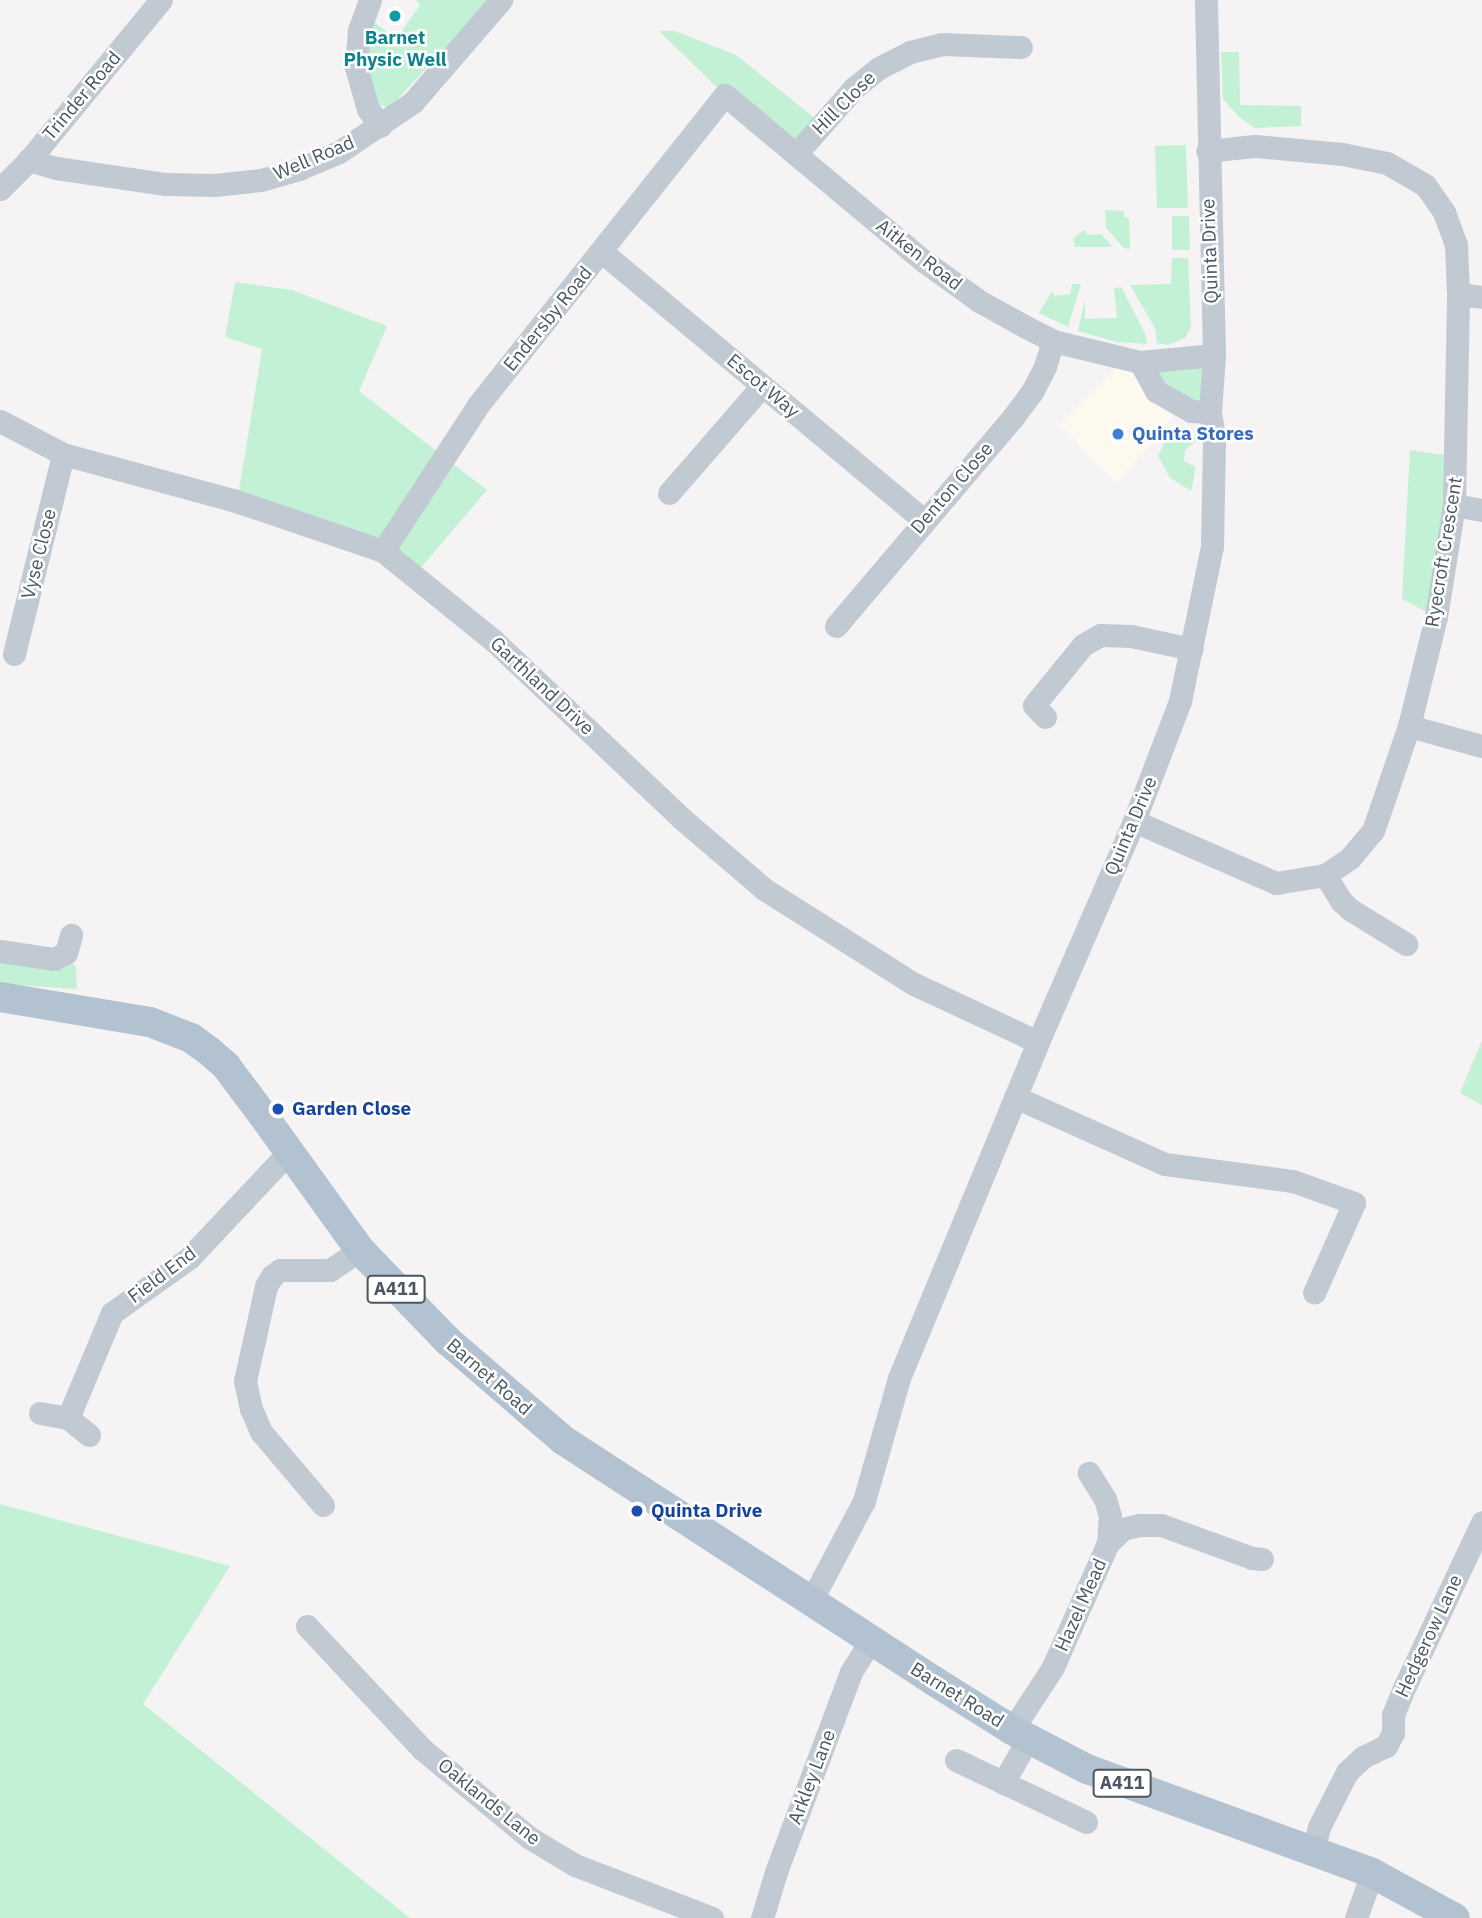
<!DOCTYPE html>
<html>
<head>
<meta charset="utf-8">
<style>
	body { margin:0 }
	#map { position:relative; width:1482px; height:1918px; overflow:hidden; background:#f5f3f3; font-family:"IBM Plex Sans",sans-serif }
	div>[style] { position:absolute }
	.commercial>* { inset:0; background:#fdf9ef }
	.green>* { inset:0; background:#c3f1d5 }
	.minor>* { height:23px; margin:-11.5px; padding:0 11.5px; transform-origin:11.5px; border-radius:11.5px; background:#c1cad2 }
	.major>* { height:30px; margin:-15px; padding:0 15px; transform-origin:15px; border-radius:15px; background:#b3c2d1 }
	.dots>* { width:19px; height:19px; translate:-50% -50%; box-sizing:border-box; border:4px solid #fff; border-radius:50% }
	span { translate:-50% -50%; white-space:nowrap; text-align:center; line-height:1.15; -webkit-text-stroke:5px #fff; paint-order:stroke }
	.shield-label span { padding:2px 5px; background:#fff; border:2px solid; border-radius:5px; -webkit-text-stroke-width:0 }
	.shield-label { font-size:18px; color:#4a5661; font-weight:700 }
	.culture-label { font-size:19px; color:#0d838f; font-weight:700 }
	.street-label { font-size:19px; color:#4a5661 }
	.shop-label { font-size:19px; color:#366cbe; font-weight:700 }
	.left { translate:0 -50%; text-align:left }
	.transit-label { font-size:19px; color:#164399; font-weight:700 }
</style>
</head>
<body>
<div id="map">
	<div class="commercial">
		<div style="clip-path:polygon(1122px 362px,1174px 417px,1116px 483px,1060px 425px)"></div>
	</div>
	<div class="green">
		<div style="clip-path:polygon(416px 0,490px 0,389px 108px,378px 104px,361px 66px,370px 19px,396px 39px,420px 5px)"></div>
		<div style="clip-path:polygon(659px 31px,675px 31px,736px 55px,822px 124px,796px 154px,725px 95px)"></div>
		<div style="clip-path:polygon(1221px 52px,1239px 52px,1240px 105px,1301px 106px,1301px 126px,1255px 128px,1238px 116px,1223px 99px)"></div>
		<div style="clip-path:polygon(1186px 145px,1188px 208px,1157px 208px,1155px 146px)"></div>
		<div style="clip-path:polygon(1105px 210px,1124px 211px,1124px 217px,1129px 218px,1130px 249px,1124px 248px,1106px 228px)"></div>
		<div style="clip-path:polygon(1172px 216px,1189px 216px,1190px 250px,1172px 250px)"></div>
		<div style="clip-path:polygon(1084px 230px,1088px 235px,1101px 234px,1113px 247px,1075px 247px,1073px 238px)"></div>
		<div style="clip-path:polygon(1172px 258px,1188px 258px,1191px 326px,1186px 337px,1168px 345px,1157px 343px,1155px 328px,1130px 285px,1171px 284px)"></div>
		<div style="clip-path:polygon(235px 282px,292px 290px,387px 326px,359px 391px,487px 490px,413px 577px,239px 491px,262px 349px,225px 337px)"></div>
		<div style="clip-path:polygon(1072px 284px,1081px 284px,1068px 327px,1039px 313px,1052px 291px,1054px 296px,1070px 294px)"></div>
		<div style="clip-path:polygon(1121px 287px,1145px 333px,1147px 344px,1117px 342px,1078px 331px,1085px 299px,1085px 319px,1117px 318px,1114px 288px)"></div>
		<div style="clip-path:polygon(1210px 355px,1210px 412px,1156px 391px,1140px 362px)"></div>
		<div style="clip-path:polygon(1178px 429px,1189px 430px,1195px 437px,1195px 442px,1185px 450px,1184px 461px,1196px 467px,1191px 491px,1170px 478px,1158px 456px,1167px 437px)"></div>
		<div style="clip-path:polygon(1410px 450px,1457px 457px,1436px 617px,1402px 599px)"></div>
		<div style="clip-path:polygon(0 951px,61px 957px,76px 966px,77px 989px,0 984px)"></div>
		<div style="clip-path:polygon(1482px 1040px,1482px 1105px,1460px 1093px)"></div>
		<div style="clip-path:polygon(0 1504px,230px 1566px,143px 1704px,410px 1918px,0 1918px)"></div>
	</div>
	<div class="minor">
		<div style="left:370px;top:0;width:33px;rotate:110deg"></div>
		<div style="left:359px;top:31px;width:36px;rotate:95deg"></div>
		<div style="left:356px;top:67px;width:44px;rotate:74.1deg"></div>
		<div style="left:368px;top:109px;width:21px;rotate:53deg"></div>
		<div style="left:796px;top:154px;width:88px;rotate:-48.7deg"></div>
		<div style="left:854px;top:88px;width:32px;rotate:-39deg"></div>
		<div style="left:879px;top:68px;width:35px;rotate:-27deg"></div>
		<div style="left:910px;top:52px;width:33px;rotate:-14deg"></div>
		<div style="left:942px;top:44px;width:79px;rotate:2.2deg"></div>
		<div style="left:28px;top:160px;width:29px;rotate:16deg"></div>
		<div style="left:56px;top:168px;width:111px;rotate:8.3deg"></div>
		<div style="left:166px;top:184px;width:48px;rotate:1.2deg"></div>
		<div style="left:214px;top:185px;width:47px;rotate:-6.1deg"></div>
		<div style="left:261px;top:180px;width:40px;rotate:-16deg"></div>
		<div style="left:299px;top:169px;width:43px;rotate:-23deg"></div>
		<div style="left:339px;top:152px;width:89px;rotate:-34deg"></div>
		<div style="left:413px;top:102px;width:135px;rotate:-49.2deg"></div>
		<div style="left:0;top:189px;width:41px;rotate:-45deg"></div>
		<div style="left:29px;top:160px;width:207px;rotate:-50.5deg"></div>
		<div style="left:602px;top:252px;width:419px;rotate:39.8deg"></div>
		<div style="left:1458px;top:294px;width:24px;rotate:7deg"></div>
		<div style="left:1140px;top:362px;width:33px;rotate:61deg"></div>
		<div style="left:1156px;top:391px;width:40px;rotate:29.7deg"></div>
		<div style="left:1191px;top:411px;width:19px;rotate:3deg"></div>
		<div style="left:0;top:421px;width:71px;rotate:27.6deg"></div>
		<div style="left:63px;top:454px;width:179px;rotate:15.2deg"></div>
		<div style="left:236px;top:501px;width:155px;rotate:18.8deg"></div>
		<div style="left:383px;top:551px;width:141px;rotate:39deg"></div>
		<div style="left:493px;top:640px;width:259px;rotate:43.4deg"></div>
		<div style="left:681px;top:818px;width:109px;rotate:40.5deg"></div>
		<div style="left:764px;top:889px;width:175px;rotate:32.4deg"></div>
		<div style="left:912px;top:983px;width:139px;rotate:25.1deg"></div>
		<div style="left:669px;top:493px;width:142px;rotate:-49deg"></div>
		<div style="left:1454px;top:505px;width:28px;rotate:10deg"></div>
		<div style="left:383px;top:551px;width:174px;rotate:-56.9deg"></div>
		<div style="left:478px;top:405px;width:396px;rotate:-51.5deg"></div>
		<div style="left:725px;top:95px;width:261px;rotate:39.9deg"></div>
		<div style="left:925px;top:262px;width:67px;rotate:35.8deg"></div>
		<div style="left:979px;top:301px;width:54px;rotate:29deg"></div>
		<div style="left:1026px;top:327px;width:30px;rotate:27deg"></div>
		<div style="left:1053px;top:341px;width:89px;rotate:13.6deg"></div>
		<div style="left:1140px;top:362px;width:74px;rotate:-5.4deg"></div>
		<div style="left:836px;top:626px;width:274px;rotate:-49.7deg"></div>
		<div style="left:1013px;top:417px;width:31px;rotate:-53deg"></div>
		<div style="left:1032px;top:392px;width:29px;rotate:-63deg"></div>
		<div style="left:1045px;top:366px;width:26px;rotate:-72deg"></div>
		<div style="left:14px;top:654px;width:206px;rotate:-76.2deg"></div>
		<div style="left:1045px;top:717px;width:16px;rotate:-133deg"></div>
		<div style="left:1034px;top:705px;width:77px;rotate:-50.8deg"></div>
		<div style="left:1083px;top:645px;width:20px;rotate:-30deg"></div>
		<div style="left:1100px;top:635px;width:31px;rotate:2deg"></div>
		<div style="left:1131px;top:636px;width:62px;rotate:12deg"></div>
		<div style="left:1409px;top:726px;width:76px;rotate:15.3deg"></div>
		<div style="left:1134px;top:821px;width:155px;rotate:23.6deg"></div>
		<div style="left:1276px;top:883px;width:50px;rotate:-9.3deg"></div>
		<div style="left:1325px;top:875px;width:30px;rotate:-34deg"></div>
		<div style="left:1350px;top:858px;width:35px;rotate:-50deg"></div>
		<div style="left:1373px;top:831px;width:111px;rotate:-71.1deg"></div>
		<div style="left:1409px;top:726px;width:112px;rotate:-76.1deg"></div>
		<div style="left:1436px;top:617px;width:113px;rotate:-80.9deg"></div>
		<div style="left:1454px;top:505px;width:211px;rotate:-88.9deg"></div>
		<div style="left:1458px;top:294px;width:49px;rotate:-92.3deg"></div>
		<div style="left:1456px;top:245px;width:35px;rotate:-110deg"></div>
		<div style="left:1444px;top:212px;width:33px;rotate:-125deg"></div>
		<div style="left:1425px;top:185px;width:44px;rotate:-149.9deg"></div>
		<div style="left:1387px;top:163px;width:46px;rotate:-168.7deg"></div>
		<div style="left:1342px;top:154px;width:87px;rotate:-174.7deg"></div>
		<div style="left:1255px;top:146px;width:48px;rotate:174.1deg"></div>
		<div style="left:1325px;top:875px;width:31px;rotate:58deg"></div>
		<div style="left:1341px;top:901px;width:13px;rotate:42deg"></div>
		<div style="left:1351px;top:910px;width:65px;rotate:31.7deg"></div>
		<div style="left:0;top:951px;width:55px;rotate:8.4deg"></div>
		<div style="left:54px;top:959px;width:13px;rotate:-27deg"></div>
		<div style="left:66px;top:953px;width:19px;rotate:-74deg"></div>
		<div style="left:1015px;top:1097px;width:164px;rotate:24.1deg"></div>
		<div style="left:1165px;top:1164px;width:129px;rotate:7.6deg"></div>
		<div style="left:1293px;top:1181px;width:65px;rotate:19.8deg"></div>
		<div style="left:1354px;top:1203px;width:98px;rotate:114deg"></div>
		<div style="left:40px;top:1413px;width:28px;rotate:10deg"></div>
		<div style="left:68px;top:1418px;width:27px;rotate:39deg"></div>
		<div style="left:68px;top:1418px;width:114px;rotate:-67.3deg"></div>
		<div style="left:112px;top:1313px;width:95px;rotate:-35.5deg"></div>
		<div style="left:189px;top:1258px;width:146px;rotate:-46.7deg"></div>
		<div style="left:323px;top:1505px;width:96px;rotate:-130.3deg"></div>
		<div style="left:261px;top:1432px;width:25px;rotate:-113deg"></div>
		<div style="left:251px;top:1409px;width:29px;rotate:-102deg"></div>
		<div style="left:245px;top:1381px;width:97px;rotate:-77.5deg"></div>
		<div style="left:266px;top:1286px;width:12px;rotate:-59deg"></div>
		<div style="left:272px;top:1276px;width:10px;rotate:-37deg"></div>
		<div style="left:280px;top:1270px;width:50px"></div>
		<div style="left:330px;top:1270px;width:36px;rotate:-34deg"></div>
		<div style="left:1108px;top:1543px;width:21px;rotate:-43deg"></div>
		<div style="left:1123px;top:1529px;width:16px;rotate:-14deg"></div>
		<div style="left:1139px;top:1525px;width:22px"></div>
		<div style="left:1161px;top:1525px;width:97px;rotate:19.9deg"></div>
		<div style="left:1252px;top:1558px;width:10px;rotate:6deg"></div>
		<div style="left:811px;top:1601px;width:113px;rotate:-62.1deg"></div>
		<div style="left:864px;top:1501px;width:128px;rotate:-74.1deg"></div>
		<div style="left:899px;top:1378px;width:364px;rotate:-67.5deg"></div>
		<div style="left:1038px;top:1042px;width:241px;rotate:-66.5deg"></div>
		<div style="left:1134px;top:821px;width:129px;rotate:-69deg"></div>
		<div style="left:1180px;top:701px;width:158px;rotate:-78.3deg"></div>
		<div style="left:1212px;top:546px;width:109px;rotate:-88.9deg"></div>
		<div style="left:1214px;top:437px;width:25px;rotate:-99deg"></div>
		<div style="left:1210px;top:412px;width:57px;rotate:-86deg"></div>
		<div style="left:1214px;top:355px;width:355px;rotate:-91.3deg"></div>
		<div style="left:307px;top:1626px;width:168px;rotate:46.9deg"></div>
		<div style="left:422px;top:1749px;width:140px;rotate:39.5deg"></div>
		<div style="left:530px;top:1838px;width:52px;rotate:31deg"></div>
		<div style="left:575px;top:1865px;width:147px;rotate:21.1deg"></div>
		<div style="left:1012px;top:1730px;width:75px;rotate:-56.9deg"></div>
		<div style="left:1053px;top:1667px;width:136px;rotate:-66.1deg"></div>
		<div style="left:1108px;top:1543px;width:27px;rotate:-86deg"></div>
		<div style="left:1110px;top:1516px;width:18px;rotate:-106deg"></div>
		<div style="left:1105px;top:1499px;width:31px;rotate:-122deg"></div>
		<div style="left:956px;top:1760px;width:144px;rotate:25.5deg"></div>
		<div style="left:1003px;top:1783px;width:51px;rotate:-60.4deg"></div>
		<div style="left:1313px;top:1850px;width:24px;rotate:-75deg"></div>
		<div style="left:1319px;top:1827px;width:62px;rotate:-63deg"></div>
		<div style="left:1347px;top:1772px;width:22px;rotate:-43deg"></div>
		<div style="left:1363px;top:1757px;width:25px;rotate:-26deg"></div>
		<div style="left:1386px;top:1746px;width:15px;rotate:-62deg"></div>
		<div style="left:1393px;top:1733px;width:18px;rotate:-90deg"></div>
		<div style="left:1393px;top:1715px;width:31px;rotate:-68deg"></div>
		<div style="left:1405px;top:1686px;width:181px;rotate:-64.8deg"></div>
		<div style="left:762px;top:1918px;width:51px;rotate:-73deg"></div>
		<div style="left:777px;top:1869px;width:210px;rotate:-69.4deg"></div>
		<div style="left:851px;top:1672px;width:38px;rotate:-58deg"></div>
		<div style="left:1356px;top:1918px;width:48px;rotate:-70.4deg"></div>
	</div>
	<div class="major">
		<div style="left:0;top:997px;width:152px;rotate:9.5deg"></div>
		<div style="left:150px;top:1022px;width:44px;rotate:21.3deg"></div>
		<div style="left:191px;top:1038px;width:22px;rotate:36deg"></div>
		<div style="left:209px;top:1051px;width:23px;rotate:41deg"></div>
		<div style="left:226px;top:1066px;width:60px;rotate:53.1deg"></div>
		<div style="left:262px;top:1114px;width:168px;rotate:54.2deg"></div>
		<div style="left:360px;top:1250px;width:127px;rotate:46deg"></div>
		<div style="left:448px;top:1341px;width:152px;rotate:40.7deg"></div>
		<div style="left:563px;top:1440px;width:442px;rotate:33deg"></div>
		<div style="left:934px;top:1681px;width:92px;rotate:32.1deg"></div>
		<div style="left:1012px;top:1730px;width:85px;rotate:27.5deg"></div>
		<div style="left:1087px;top:1769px;width:303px;rotate:20deg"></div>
		<div style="left:1372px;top:1873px;width:94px;rotate:28.5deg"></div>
	</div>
	<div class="dots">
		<div style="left:395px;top:16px;background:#0f9aa8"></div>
		<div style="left:1118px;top:434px;background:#3f7fe0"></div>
		<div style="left:278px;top:1109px;background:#1a4fb4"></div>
		<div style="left:637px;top:1511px;background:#1a4fb4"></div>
	</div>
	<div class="shield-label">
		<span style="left:396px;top:1289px">A411</span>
		<span style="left:1122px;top:1783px">A411</span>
	</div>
	<div class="culture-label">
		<span style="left:395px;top:49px">Barnet<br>Physic Well</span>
	</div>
	<div class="street-label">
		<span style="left:82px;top:96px;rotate:-50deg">Trinder Road</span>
		<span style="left:844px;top:103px;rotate:-45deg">Hill Close</span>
		<span style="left:314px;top:158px;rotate:-23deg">Well Road</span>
		<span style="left:1210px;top:251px;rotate:-92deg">Quinta Drive</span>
		<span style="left:919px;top:255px;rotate:38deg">Aitken Road</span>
		<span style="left:548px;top:319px;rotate:-51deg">Endersby Road</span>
		<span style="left:763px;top:386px;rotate:40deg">Escot Way</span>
		<span style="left:952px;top:488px;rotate:-49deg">Denton Close</span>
		<span style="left:1444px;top:552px;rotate:-81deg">Ryecroft Crescent</span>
		<span style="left:39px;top:554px;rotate:-76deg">Vyse Close</span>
		<span style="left:542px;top:686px;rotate:43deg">Garthland Drive</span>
		<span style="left:1131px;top:826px;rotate:-67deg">Quinta Drive</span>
		<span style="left:162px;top:1275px;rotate:-37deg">Field End</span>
		<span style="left:489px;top:1377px;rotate:41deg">Barnet Road</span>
		<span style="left:1081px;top:1605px;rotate:-66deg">Hazel Mead</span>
		<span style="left:1429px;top:1636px;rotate:-65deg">Hedgerow Lane</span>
		<span style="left:957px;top:1695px;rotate:32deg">Barnet Road</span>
		<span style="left:812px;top:1777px;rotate:-69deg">Arkley Lane</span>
		<span style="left:489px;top:1802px;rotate:39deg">Oaklands Lane</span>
	</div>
	<div class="shop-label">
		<span class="left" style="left:1132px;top:434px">Quinta Stores</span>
	</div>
	<div class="transit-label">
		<span class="left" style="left:292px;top:1109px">Garden Close</span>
		<span class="left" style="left:651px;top:1511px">Quinta Drive</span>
	</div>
</div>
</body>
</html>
